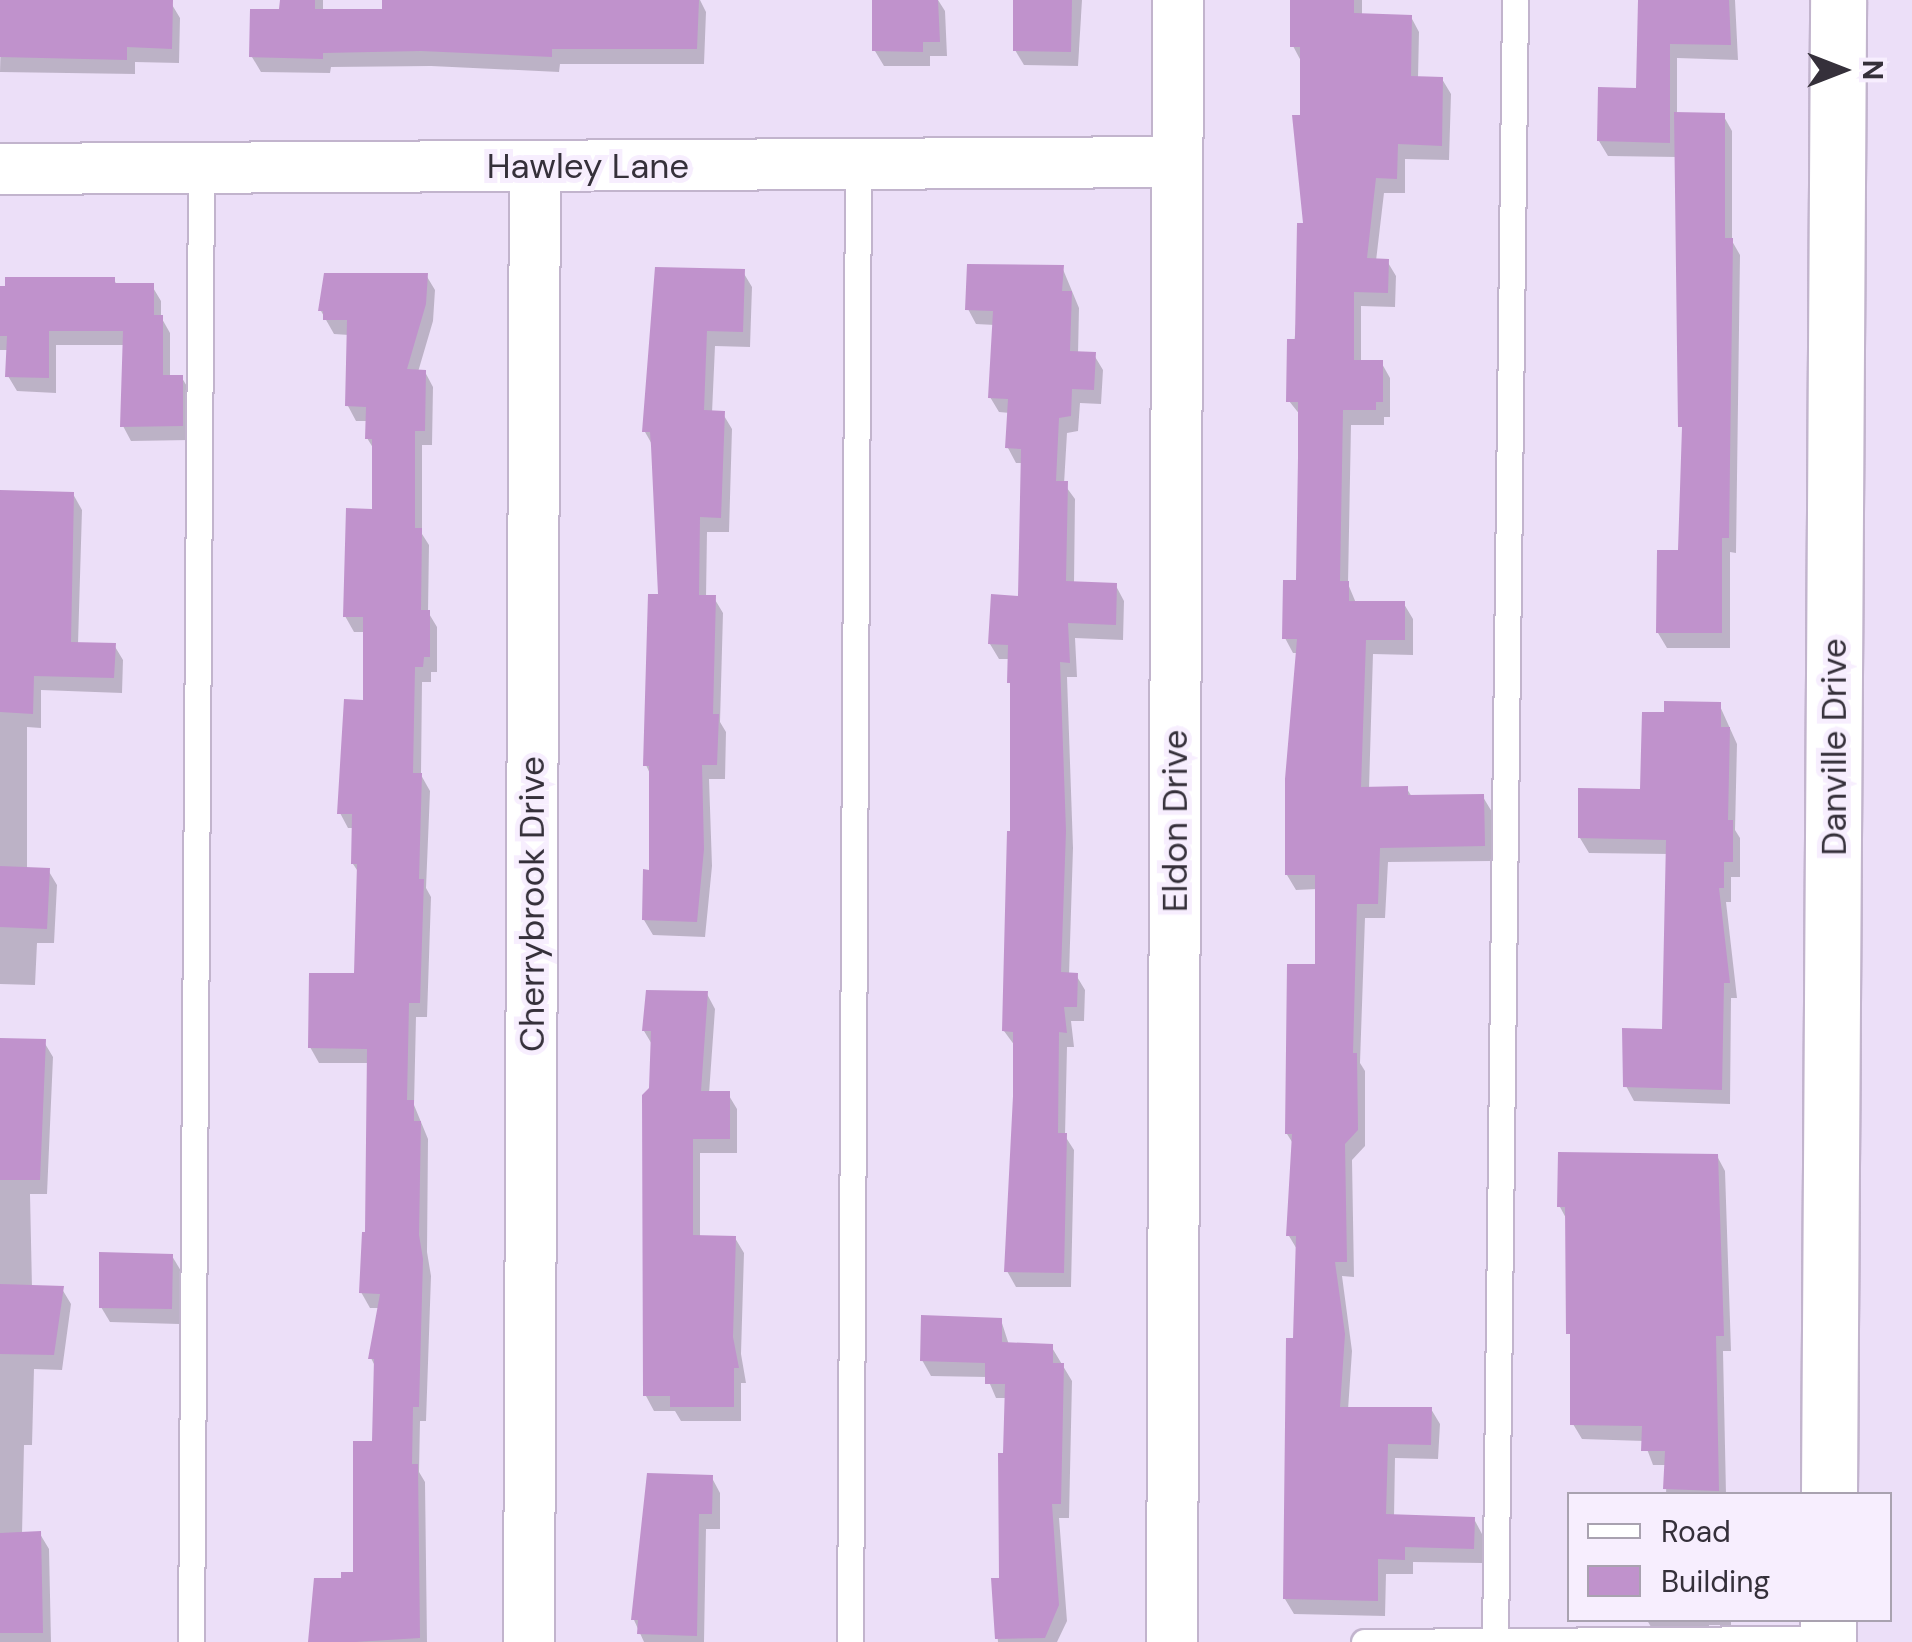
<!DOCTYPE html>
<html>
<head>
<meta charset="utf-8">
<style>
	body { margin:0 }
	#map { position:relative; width:1912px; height:1642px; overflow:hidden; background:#ecdff8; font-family:"DM Sans",sans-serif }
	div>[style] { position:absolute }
	.shadow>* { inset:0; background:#0003 }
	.building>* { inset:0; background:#c092cc }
	.roads { filter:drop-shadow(2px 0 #c2b4cd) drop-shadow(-2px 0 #c2b4cd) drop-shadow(0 2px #c2b4cd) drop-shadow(0 -2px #c2b4cd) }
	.lane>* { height:25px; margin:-12.5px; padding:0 12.5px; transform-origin:12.5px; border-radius:12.5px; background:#fff }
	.street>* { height:50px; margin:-25px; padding:0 25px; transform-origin:25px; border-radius:25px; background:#fff }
	.secondary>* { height:55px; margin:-27.5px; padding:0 27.5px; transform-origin:27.5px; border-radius:27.5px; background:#fff }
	span { translate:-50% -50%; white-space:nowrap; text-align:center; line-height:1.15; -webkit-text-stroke:10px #f7eefe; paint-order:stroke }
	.street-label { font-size:35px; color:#35303a }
	.legend { position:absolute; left:1567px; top:1492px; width:325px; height:130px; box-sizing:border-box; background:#f7eefe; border:2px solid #a9a2b0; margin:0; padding:12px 18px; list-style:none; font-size:30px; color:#35303a }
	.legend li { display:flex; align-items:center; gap:20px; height:50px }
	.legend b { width:50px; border:2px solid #a9a2b0 }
	.north { position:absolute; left:1792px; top:20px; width:100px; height:100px; -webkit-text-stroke:8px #f7eefe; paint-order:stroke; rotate:90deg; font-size:28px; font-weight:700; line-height:40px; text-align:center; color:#35303a }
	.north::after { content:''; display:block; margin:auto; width:35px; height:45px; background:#35303a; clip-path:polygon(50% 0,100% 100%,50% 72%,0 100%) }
</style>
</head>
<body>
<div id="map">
	<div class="shadow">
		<div style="clip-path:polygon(154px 0,171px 3px,180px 18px,179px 63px,135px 62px,135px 74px,0 72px,2px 0)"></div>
		<div style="clip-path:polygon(282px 0,323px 0,323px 12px,385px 12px,429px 0,700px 0,706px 12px,704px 64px,560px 64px,559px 72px,431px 66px,331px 67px,330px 73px,261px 72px,252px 57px,282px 12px)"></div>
		<div style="clip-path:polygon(875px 0,938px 0,945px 11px,947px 56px,930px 56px,930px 66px,884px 66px,875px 51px)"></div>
		<div style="clip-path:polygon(1016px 0,1082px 0,1078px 66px,1024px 65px,1015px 50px)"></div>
		<div style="clip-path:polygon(1293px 0,1362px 0,1362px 16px,1411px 17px,1419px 32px,1418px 78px,1442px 79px,1451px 94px,1449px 160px,1405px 159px,1405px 193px,1384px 193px,1376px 261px,1387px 261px,1396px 276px,1395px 307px,1361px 306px,1361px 362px,1381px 362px,1390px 378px,1390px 417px,1384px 417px,1384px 425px,1351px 425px,1348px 584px,1356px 603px,1404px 604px,1413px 619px,1413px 655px,1373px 654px,1369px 789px,1407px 789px,1412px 797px,1483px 797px,1492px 812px,1492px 861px,1388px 862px,1385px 918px,1365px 918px,1360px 1063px,1365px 1071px,1365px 1146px,1352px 1160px,1354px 1277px,1342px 1276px,1352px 1351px,1348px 1410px,1431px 1409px,1440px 1424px,1438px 1459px,1395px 1458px,1394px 1517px,1474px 1519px,1482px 1534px,1482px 1563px,1413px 1562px,1413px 1574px,1386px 1574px,1385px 1616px,1294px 1614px,1285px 1599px,1298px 1251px,1289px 1236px,1294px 1145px,1287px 1134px,1317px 966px,1317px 889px,1296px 890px,1287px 875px,1298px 653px,1293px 653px,1285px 638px,1298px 583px,1301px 416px,1289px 401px,1305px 225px,1301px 61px,1293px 46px)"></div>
		<div style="clip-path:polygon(1641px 0,1735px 0,1738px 60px,1677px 58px,1677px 115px,1723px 115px,1732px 131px,1732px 241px,1740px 255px,1736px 553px,1730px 552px,1730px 648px,1667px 648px,1658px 633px,1681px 552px,1684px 432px,1677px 157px,1608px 156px,1599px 141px,1638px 90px)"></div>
		<div style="clip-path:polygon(1062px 267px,1079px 308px,1078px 354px,1094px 355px,1103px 370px,1101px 404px,1080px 403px,1078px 431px,1067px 433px,1064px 484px,1075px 499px,1074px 584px,1116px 586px,1124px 601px,1123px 640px,1075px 638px,1077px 677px,1067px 677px,1073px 848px,1069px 975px,1076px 975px,1085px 990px,1084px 1021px,1071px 1021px,1074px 1047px,1067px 1047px,1065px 1136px,1074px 1150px,1071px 1287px,1016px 1287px,1007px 1271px,1013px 1218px,1015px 1046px,1004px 1031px,1013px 834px,1013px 688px,1010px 659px,999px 659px,990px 644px,1021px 598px,1023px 463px,1016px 463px,1008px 448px,1010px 413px,999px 412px,990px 397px,995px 325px,976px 324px,968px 309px)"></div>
		<div style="clip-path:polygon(743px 272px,752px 287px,750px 347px,715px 346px,712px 413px,723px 414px,732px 429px,729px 532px,707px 532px,706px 598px,714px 598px,723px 613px,720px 722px,726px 732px,725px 779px,709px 779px,712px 866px,705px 937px,653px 935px,644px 920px,651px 872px,651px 776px,646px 765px,660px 597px,653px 446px,645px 432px)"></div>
		<div style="clip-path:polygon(426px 275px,435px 290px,433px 321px,418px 372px,425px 372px,433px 387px,432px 445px,422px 445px,422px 534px,429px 545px,428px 612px,437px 627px,437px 672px,431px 672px,431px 682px,422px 682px,421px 775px,430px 791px,426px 888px,431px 897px,427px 1017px,416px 1017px,414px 1105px,428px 1139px,427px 1252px,431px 1276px,426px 1421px,420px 1421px,419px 1472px,425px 1482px,427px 1642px,310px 1642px,343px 1581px,356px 1575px,374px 1443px,376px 1368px,371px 1358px,380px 1308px,370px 1308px,361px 1292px,368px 1235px,369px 1063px,319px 1063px,310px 1047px,357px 976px,359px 873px,353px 864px,354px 828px,348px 828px,340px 813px,365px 702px,365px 632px,354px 632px,345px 616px,375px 511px,375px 451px,367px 438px,368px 421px,356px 421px,348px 406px,349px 335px,334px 334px,321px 311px)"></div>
		<div style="clip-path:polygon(114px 279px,117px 286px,152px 286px,161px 301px,161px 317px,170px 333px,170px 378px,182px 378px,191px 393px,190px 440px,131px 441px,123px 426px,125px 345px,56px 345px,56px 393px,17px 391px,8px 376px,9px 350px,0 350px,0 289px)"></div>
		<div style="clip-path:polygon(0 492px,73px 494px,82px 510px,78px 644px,114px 645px,123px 660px,122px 693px,41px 690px,41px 728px,27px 727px,27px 870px,48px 870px,57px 885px,54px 943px,37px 943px,35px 985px,0 984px)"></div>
		<div style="clip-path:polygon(1719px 704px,1737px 744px,1735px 830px,1740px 838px,1740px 877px,1731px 877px,1731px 902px,1726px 902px,1737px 998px,1731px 998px,1730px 1104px,1634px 1101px,1626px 1086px,1665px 1031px,1669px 854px,1589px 853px,1580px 838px,1643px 791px,1666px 715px)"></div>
		<div style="clip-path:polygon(707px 994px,715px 1009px,709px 1094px,728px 1094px,737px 1109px,737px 1153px,700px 1153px,700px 1237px,735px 1238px,744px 1253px,741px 1354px,746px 1383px,741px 1383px,741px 1421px,681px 1421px,675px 1411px,654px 1411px,646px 1396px,653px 1046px,644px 1031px)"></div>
		<div style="clip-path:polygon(0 1041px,44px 1042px,53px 1057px,47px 1194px,30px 1194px,32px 1288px,62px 1289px,71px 1304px,62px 1370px,34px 1369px,32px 1445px,24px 1445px,22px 1535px,40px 1534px,49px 1549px,51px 1642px,0 1642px)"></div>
		<div style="clip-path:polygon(1717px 1156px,1725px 1171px,1731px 1351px,1723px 1351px,1726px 1494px,1666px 1494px,1667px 1465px,1653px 1465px,1644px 1441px,1582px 1439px,1573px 1424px,1567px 1220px,1560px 1207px)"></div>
		<div style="clip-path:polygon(172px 1256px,181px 1271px,179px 1324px,110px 1322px,101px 1307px)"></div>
		<div style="clip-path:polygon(1001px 1320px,1009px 1345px,1051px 1346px,1072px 1381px,1069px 1518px,1059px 1518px,1067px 1621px,1057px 1642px,998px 1642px,993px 1581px,1002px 1581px,1007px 1398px,996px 1398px,987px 1377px,931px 1376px,922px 1360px)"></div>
		<div style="clip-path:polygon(712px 1478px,720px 1493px,720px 1529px,706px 1529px,704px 1642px,644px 1642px,634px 1620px)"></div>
		<div style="clip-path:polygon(1647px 1620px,1731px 1620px,1731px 1625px,1709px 1625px,1709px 1632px,1651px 1627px)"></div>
	</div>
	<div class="building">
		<div style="clip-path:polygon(0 0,173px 0,172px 49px,127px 47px,127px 60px,0 57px)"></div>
		<div style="clip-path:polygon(280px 0,315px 0,315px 9px,382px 9px,382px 0,699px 0,697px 49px,552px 49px,552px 57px,421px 51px,323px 53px,323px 59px,249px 57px,250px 9px,279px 9px)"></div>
		<div style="clip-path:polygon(872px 0,938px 0,940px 42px,923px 42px,923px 52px,872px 51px)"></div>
		<div style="clip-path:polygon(1013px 0,1072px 0,1071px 52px,1013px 51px)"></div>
		<div style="clip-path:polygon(1290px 0,1354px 0,1354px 13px,1412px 15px,1411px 76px,1443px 77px,1442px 146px,1398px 144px,1397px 179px,1376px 178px,1367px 258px,1389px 259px,1388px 293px,1354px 292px,1354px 360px,1383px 360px,1383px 402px,1376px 402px,1376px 410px,1343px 410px,1340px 581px,1349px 581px,1349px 601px,1405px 601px,1405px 640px,1366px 640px,1361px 787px,1408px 786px,1408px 795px,1484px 794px,1485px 846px,1380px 848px,1378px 904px,1357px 904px,1353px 1053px,1357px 1053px,1358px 1130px,1345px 1144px,1347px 1262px,1335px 1262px,1345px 1334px,1340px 1407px,1432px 1407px,1431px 1445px,1388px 1444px,1386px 1514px,1475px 1517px,1474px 1549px,1405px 1547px,1405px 1560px,1378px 1559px,1378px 1601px,1283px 1599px,1286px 1338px,1293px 1338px,1296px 1236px,1286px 1236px,1292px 1134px,1285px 1134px,1287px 964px,1315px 964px,1315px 875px,1285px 875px,1285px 779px,1297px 639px,1282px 639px,1283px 580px,1296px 580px,1298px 457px,1298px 402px,1286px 402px,1287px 339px,1295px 339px,1297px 223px,1303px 223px,1292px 115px,1300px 115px,1300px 47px,1290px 47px)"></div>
		<div style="clip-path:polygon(1638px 0,1729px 0,1731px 45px,1670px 44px,1670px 143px,1597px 141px,1598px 87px,1636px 88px)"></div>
		<div style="clip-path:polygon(1674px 112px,1725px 113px,1725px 238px,1733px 238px,1729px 538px,1722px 538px,1722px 633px,1656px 633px,1657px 550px,1678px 550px,1682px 427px,1678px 427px)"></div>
		<div style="clip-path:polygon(967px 264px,1064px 265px,1062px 291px,1072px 291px,1070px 351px,1096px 352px,1094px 390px,1072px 389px,1071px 416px,1059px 418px,1056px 481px,1068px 481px,1066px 581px,1117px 583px,1116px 625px,1068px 623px,1070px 663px,1060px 662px,1066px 831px,1061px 972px,1078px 973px,1077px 1007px,1064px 1007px,1067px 1033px,1059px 1032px,1058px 1133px,1067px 1133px,1064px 1273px,1004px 1272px,1013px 1096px,1013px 1032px,1002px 1031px,1007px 831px,1010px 831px,1010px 683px,1007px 683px,1008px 645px,988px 644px,991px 594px,1018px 596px,1021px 449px,1005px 448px,1008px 399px,988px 398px,993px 311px,965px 310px)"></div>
		<div style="clip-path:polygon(655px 267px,745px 269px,743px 332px,707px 331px,704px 410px,725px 411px,721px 518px,700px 517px,699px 595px,716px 595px,713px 714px,719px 714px,717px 765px,702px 765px,704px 849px,697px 922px,642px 920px,643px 869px,649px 870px,649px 766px,643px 766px,648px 594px,658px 594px,651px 446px,650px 432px,642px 432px)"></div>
		<div style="clip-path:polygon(324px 273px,428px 273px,426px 304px,407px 369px,426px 370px,425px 431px,415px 431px,415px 528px,422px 528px,421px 610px,430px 610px,430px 657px,424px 657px,423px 667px,415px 667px,413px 773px,422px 773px,419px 879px,424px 879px,420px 1003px,409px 1003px,407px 1100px,414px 1100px,414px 1121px,421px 1121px,419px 1235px,423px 1259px,419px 1407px,413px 1407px,412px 1464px,418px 1464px,420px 1638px,355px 1642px,308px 1642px,314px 1578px,341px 1578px,341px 1572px,353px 1572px,353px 1441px,372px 1441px,374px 1359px,368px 1359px,380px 1294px,359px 1293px,362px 1232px,365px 1232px,367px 1049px,308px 1048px,309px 973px,354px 973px,357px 864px,351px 864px,352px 814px,337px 814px,344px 699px,363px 700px,363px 617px,343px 617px,346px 508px,372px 509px,372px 439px,365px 439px,366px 407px,345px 406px,347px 320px,323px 320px,323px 311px,318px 311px)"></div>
		<div style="clip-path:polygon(5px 277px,115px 277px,115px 283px,154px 283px,154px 315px,163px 315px,163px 375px,183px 375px,183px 426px,120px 427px,123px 331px,49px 331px,49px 378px,5px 377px,7px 336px,0 336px,0 286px,5px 286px)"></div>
		<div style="clip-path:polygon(0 490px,74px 492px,71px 642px,116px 643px,114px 678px,34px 676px,33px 714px,0 712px)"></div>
		<div style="clip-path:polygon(1664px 701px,1721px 702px,1721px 727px,1730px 727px,1728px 820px,1733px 820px,1733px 862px,1724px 862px,1724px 888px,1719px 888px,1730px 983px,1724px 983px,1722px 1090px,1623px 1087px,1622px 1028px,1662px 1029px,1666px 840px,1578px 838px,1578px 788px,1640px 789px,1642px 712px,1664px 712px)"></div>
		<div style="clip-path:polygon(0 866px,50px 868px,47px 929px,0 927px)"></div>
		<div style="clip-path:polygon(646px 990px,708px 991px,701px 1091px,730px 1091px,730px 1139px,693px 1139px,693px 1235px,736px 1236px,733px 1337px,739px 1368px,734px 1368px,734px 1407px,670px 1407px,670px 1396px,643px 1396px,642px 1095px,649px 1088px,651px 1031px,642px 1031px)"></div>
		<div style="clip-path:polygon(0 1038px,46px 1039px,40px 1180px,0 1180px)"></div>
		<div style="clip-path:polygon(1558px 1152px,1718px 1154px,1724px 1336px,1716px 1336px,1719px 1491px,1663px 1489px,1665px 1451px,1641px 1451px,1642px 1426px,1570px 1425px,1570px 1334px,1566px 1334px,1565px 1207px,1557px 1207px)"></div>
		<div style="clip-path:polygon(99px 1252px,173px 1254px,172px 1309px,99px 1308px)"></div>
		<div style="clip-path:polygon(0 1284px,64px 1286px,54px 1355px,0 1354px)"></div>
		<div style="clip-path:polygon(921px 1315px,1002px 1318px,1002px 1342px,1053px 1344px,1053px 1363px,1064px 1363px,1061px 1504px,1052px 1504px,1059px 1605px,1045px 1638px,995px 1639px,991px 1578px,999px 1578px,998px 1453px,1003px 1453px,1005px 1384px,985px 1384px,985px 1363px,920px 1361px)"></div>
		<div style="clip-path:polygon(647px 1473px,713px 1475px,712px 1514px,699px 1514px,697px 1636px,637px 1634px,638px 1620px,631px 1620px)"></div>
		<div style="clip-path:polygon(41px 1531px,43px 1633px,0 1633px,0 1533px)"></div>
	</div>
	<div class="roads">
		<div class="lane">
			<div style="left:1495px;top:1640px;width:1640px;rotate:-89.3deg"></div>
			<div style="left:191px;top:1642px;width:1473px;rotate:-89.61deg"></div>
			<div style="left:850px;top:1642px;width:1478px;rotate:-89.69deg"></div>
			<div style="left:1364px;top:1642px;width:464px;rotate:-0.4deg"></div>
		</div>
		<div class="street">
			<div style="left:0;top:169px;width:1176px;rotate:-0.34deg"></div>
			<div style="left:529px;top:1642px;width:1476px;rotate:-89.77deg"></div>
			<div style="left:1172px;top:1642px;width:1642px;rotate:-89.79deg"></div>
		</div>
		<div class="secondary">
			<div style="left:1829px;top:1494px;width:1494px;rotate:-89.65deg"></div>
			<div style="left:1828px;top:1642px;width:22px;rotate:-90deg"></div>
		</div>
	</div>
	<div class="street-label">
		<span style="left:588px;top:166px">Hawley Lane</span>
		<span style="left:1834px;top:747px;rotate:-90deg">Danville Drive</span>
		<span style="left:1175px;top:821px;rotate:-90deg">Eldon Drive</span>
		<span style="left:532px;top:904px;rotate:-90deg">Cherrybrook Drive</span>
	</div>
	<ul class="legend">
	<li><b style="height:12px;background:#fff"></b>Road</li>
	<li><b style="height:28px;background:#c092cc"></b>Building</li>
	</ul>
	<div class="north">N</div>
</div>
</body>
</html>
